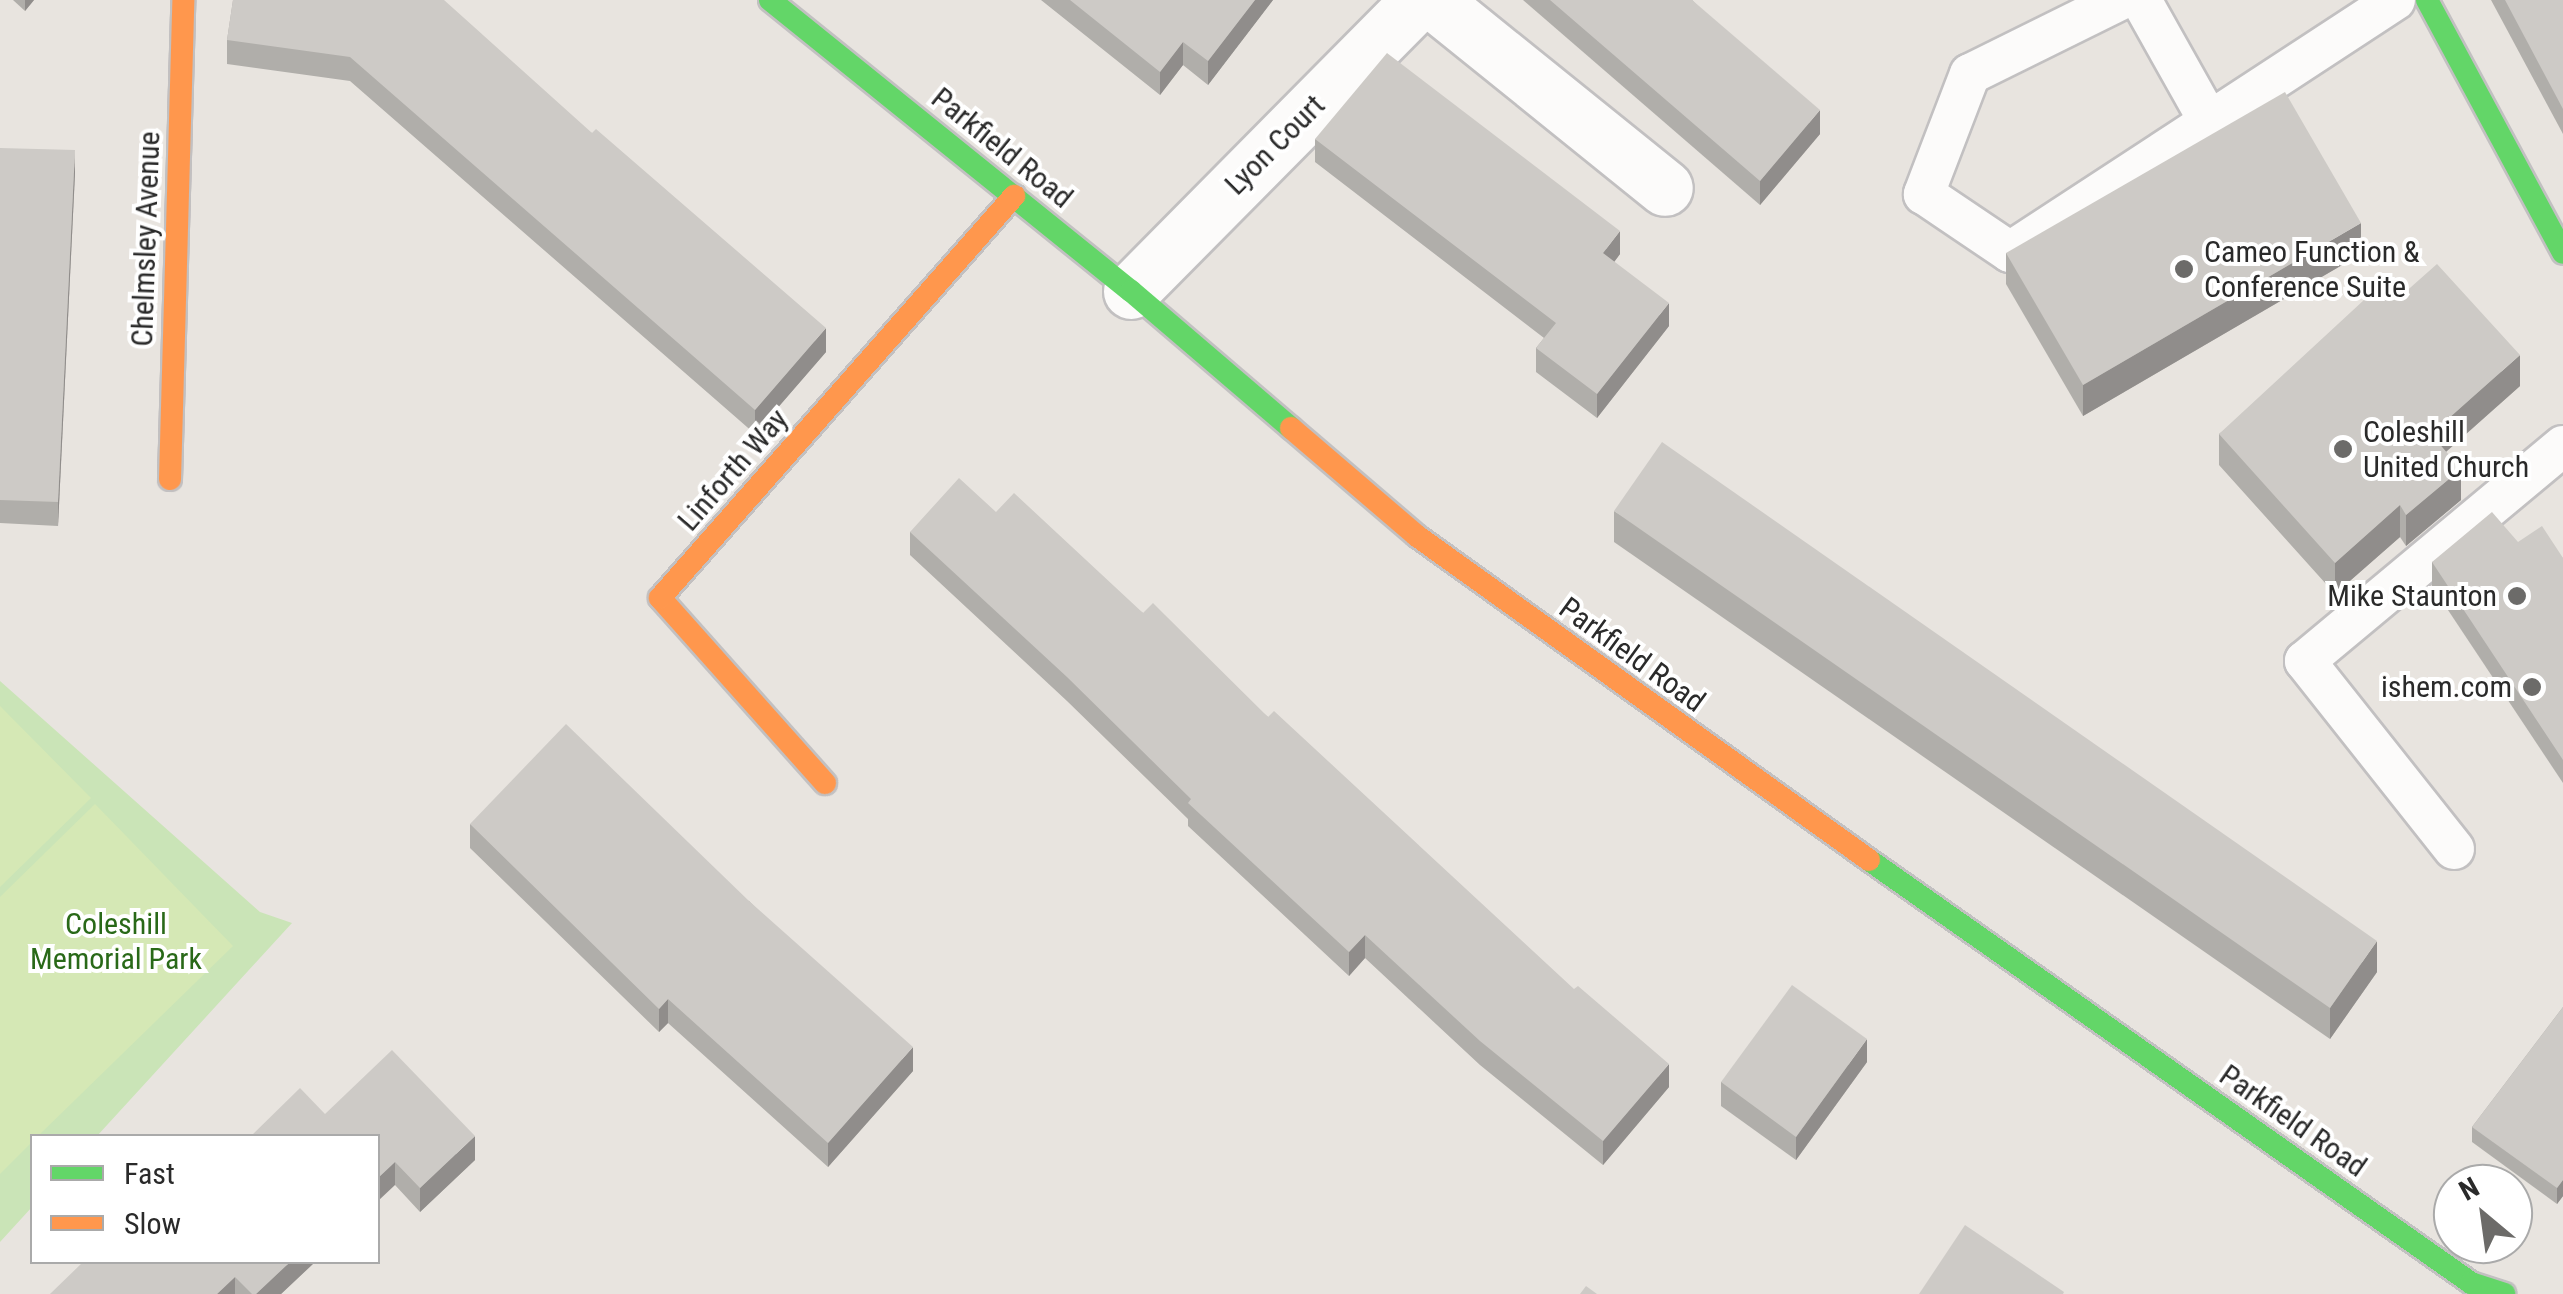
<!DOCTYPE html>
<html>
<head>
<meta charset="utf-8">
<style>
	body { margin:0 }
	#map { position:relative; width:2563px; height:1294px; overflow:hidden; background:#e8e4df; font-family:"Roboto Condensed",sans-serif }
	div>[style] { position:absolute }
	.green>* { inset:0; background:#cae4b7 }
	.pitch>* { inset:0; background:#d5e8b5 }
	.roads { filter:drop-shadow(2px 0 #c2c0c1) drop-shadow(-2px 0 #c2c0c1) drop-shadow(0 2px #c2c0c1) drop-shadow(0 -2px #c2c0c1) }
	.lane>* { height:40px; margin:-20px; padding:0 20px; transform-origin:20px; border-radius:20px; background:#fcfbfa }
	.street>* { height:55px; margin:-27.5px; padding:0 27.5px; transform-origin:27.5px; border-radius:27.5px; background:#fcfbfa }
	.fast>* { height:22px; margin:-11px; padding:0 11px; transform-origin:11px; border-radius:11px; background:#63d668 }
	.slow>* { height:22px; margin:-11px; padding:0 11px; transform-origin:11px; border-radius:11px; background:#ff974d }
	.wall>* { inset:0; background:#b0aeaa }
	.shaded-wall>* { inset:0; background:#908d8b }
	.building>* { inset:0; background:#cdcac6 }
	.dots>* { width:28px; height:28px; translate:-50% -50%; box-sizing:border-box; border:5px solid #fff; border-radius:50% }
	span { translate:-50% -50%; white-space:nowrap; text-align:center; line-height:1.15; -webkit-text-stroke:8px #fff; paint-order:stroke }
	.street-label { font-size:30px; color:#2a2a2a }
	.poi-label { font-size:30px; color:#2a2a2a }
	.left { translate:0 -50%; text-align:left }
	.right { translate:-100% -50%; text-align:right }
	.park-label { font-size:30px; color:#296918 }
	.legend { position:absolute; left:30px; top:1134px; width:350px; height:130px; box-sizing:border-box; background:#fff; border:2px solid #aaa; margin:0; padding:12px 18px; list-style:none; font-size:30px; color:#2a2a2a }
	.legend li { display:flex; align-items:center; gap:20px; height:50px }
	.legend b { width:50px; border:2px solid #aaa }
	.north { position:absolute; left:2433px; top:1164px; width:100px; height:100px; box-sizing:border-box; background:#fff; border:2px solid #aaa; border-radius:50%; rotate:331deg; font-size:28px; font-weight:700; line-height:40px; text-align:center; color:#2a2a2a }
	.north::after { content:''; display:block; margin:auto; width:35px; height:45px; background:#6c6b69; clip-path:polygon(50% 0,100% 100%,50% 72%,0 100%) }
</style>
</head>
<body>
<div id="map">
	<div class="green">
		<div style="clip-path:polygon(0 681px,260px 912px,292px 923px,97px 1136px,32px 1136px,32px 1207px,0 1242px)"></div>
	</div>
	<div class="pitch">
		<div style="clip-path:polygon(0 706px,91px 798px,0 887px)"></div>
		<div style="clip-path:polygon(95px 804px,233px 946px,38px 1136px,32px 1136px,32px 1142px,0 1174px,0 897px)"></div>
	</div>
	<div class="roads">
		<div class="lane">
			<div style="left:2120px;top:0;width:167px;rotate:153.7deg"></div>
			<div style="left:1970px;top:74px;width:129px;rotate:111deg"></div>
			<div style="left:1924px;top:194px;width:104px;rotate:34deg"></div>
			<div style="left:2010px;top:252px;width:460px;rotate:-33.2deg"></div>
			<div style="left:2141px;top:0;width:139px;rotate:60.7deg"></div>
			<div style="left:2454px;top:849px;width:240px;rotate:-128.4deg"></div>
			<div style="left:2305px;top:661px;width:336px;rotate:-39.8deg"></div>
		</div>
		<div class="street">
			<div style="left:1432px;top:0;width:299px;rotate:38.9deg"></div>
			<div style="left:1131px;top:291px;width:409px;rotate:-45.3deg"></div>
		</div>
		<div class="fast">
			<div style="left:770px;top:0;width:464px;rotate:38.9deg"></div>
			<div style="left:1131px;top:291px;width:211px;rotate:40.6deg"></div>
			<div style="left:2427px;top:0;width:287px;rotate:61.7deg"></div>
			<div style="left:1869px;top:860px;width:736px;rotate:35.09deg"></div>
			<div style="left:2471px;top:1283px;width:35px;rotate:18deg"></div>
		</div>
		<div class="slow">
			<div style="left:1291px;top:428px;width:166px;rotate:40.6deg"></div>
			<div style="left:1417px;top:536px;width:556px;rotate:35.63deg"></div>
			<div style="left:170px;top:479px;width:479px;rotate:-88.4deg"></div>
			<div style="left:825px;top:783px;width:248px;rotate:-131.7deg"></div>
			<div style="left:660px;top:598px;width:536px;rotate:-48.63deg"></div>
		</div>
	</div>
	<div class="wall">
		<div style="clip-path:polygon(13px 0,34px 0,25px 11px)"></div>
		<div style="clip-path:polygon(233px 0,592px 133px,826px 352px,755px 434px,350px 81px,227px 64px,227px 40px)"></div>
		<div style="clip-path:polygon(1041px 0,1273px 0,1208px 85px,1183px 65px,1160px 95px)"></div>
		<div style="clip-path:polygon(1523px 0,1692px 0,1820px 134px,1760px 205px)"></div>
		<div style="clip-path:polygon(2491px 0,2563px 0,2563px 134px)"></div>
		<div style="clip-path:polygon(1315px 139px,1620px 254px,1614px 262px,1669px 326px,1597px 418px,1536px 372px,1536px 348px,1544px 338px,1315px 162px)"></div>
		<div style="clip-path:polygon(0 148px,75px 173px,58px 526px,0 523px)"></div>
		<div style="clip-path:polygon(2006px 253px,2361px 254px,2083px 416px,2006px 284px)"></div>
		<div style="clip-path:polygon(2402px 295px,2520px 386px,2446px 452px,2461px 500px,2406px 546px,2400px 537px,2335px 594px,2219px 465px,2219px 434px)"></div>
		<div style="clip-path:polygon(1614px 511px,2377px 972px,2330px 1039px,1614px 542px)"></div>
		<div style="clip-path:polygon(996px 512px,1143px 613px,1268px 717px,1669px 1087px,1603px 1165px,1480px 1065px,1365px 958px,1349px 976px,1188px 826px,1188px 819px,1067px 701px,910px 555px,910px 532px)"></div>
		<div style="clip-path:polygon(2518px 542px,2563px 558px,2563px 783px,2432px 586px,2432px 562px)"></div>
		<div style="clip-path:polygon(470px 824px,749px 901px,913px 1071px,828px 1167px,668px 1023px,659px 1032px,470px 848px)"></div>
		<div style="clip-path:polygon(2563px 1007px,2563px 1196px,2557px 1204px,2472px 1142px,2472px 1127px)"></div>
		<div style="clip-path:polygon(1867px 1062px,1796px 1160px,1721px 1106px,1721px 1082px)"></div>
		<div style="clip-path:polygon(325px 1114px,475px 1160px,420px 1212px,395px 1185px,251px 1136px)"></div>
		<div style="clip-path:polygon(315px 1262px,281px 1294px,50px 1294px)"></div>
	</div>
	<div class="shaded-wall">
		<div style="clip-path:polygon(25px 0,34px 0,25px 11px)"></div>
		<div style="clip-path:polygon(1255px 0,1273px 0,1208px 85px,1208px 61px)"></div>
		<div style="clip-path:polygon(1183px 42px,1183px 65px,1160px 95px,1160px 72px)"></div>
		<div style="clip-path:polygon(1820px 110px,1820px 134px,1760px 205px,1760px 181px)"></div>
		<div style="clip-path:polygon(75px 150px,75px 173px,58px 526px,58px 502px)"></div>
		<div style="clip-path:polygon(2361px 223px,2361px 254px,2083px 416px,2083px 385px)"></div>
		<div style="clip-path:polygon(1620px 231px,1620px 254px,1603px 277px,1603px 253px)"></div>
		<div style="clip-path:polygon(1669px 303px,1669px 326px,1597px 418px,1597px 394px)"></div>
		<div style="clip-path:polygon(826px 328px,826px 352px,755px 434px,755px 410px)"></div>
		<div style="clip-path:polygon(2520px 355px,2520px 386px,2431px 465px,2431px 434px)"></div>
		<div style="clip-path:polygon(2461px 469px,2461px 500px,2406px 546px,2406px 515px)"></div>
		<div style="clip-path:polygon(2400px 505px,2400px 537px,2335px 594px,2335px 563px)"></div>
		<div style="clip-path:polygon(1365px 935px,1365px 958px,1349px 976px,1349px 952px)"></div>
		<div style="clip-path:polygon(2377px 941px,2377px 972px,2330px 1039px,2330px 1008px)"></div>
		<div style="clip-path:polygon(668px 999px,668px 1023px,659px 1032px,659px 1009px)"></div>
		<div style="clip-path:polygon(1867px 1039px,1867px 1062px,1796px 1160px,1796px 1137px)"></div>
		<div style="clip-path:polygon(913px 1047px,913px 1071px,828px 1167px,828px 1143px)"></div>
		<div style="clip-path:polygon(1669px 1064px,1669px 1087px,1603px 1165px,1603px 1141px)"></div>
		<div style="clip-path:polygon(475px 1136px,475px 1160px,420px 1212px,420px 1188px)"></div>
		<div style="clip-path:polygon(395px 1162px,395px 1185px,378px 1201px,378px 1178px)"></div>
		<div style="clip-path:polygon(2563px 1180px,2563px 1196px,2557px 1204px,2557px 1188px)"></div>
		<div style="clip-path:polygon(290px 1262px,315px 1262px,281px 1294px,256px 1294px)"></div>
		<div style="clip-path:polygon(235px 1277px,235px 1294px,217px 1294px)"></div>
	</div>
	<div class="building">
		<div style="clip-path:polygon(233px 0,444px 0,592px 133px,596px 129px,826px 328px,755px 410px,350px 57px,227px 40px)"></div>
		<div style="clip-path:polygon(1070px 0,1255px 0,1208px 61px,1183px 42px,1160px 72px)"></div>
		<div style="clip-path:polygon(1550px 0,1692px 0,1820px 110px,1760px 181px)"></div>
		<div style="clip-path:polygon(2505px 0,2563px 0,2563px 109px)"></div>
		<div style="clip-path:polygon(1387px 53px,1620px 231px,1603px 253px,1669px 303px,1597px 394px,1536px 348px,1556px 323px,1315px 139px)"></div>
		<div style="clip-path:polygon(2285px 92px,2361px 223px,2083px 385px,2006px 253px)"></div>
		<div style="clip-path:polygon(0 148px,75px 150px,58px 502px,0 500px)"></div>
		<div style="clip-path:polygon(2437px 264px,2520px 355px,2431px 434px,2461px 469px,2406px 515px,2400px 505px,2335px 563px,2219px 434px,2391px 275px,2402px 295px)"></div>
		<div style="clip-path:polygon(1662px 442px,2377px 941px,2330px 1008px,1614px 511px)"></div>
		<div style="clip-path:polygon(959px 478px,996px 512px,1014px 493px,1143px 613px,1153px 603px,1268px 717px,1274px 711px,1574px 989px,1578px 986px,1669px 1064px,1603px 1141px,1480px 1041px,1365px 935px,1349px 952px,1188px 803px,1191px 799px,1067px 677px,910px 532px)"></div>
		<div style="clip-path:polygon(2492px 512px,2518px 542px,2542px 526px,2563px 558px,2563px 760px,2432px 562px)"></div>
		<div style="clip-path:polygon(566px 724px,749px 901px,913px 1047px,828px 1143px,668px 999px,659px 1009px,470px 824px)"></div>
		<div style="clip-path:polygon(1792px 985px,1867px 1039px,1796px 1137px,1721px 1082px)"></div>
		<div style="clip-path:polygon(2563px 1007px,2563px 1180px,2557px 1188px,2472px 1127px)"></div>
		<div style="clip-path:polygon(392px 1050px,475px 1136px,420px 1188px,395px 1162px,378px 1178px,378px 1136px,251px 1136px,300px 1088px,325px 1114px)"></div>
		<div style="clip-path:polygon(1965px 1225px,2064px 1292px,2063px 1294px,1919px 1294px)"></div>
		<div style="clip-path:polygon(83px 1262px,290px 1262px,256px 1294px,252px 1294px,235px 1277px,217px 1294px,50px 1294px)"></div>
		<div style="clip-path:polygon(1586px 1286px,1597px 1294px,1580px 1294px)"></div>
	</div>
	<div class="dots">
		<div style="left:2184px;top:269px;background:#6c6b69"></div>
		<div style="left:2343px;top:449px;background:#6c6b69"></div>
		<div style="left:2517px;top:596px;background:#6c6b69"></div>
		<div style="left:2532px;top:687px;background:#6c6b69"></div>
	</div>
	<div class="street-label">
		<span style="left:1275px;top:145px;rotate:-45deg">Lyon Court</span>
		<span style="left:1002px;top:148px;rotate:39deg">Parkfield Road</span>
		<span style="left:146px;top:239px;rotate:-88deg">Chelmsley Avenue</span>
		<span style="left:733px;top:470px;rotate:-49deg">Linforth Way</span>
		<span style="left:1632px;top:655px;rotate:36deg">Parkfield Road</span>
		<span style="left:2293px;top:1121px;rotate:35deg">Parkfield Road</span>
	</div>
	<div class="poi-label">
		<span class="left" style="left:2204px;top:269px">Cameo Function &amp;<br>Conference Suite</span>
		<span class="left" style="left:2363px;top:449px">Coleshill<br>United Church</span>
		<span class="right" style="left:2497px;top:596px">Mike Staunton</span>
		<span class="right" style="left:2512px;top:687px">ishem.com</span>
	</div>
	<div class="park-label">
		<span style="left:116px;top:941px">Coleshill<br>Memorial Park</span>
	</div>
	<ul class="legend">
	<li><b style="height:12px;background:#63d668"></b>Fast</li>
	<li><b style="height:12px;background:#ff974d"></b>Slow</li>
	</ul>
	<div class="north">N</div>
</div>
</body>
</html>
